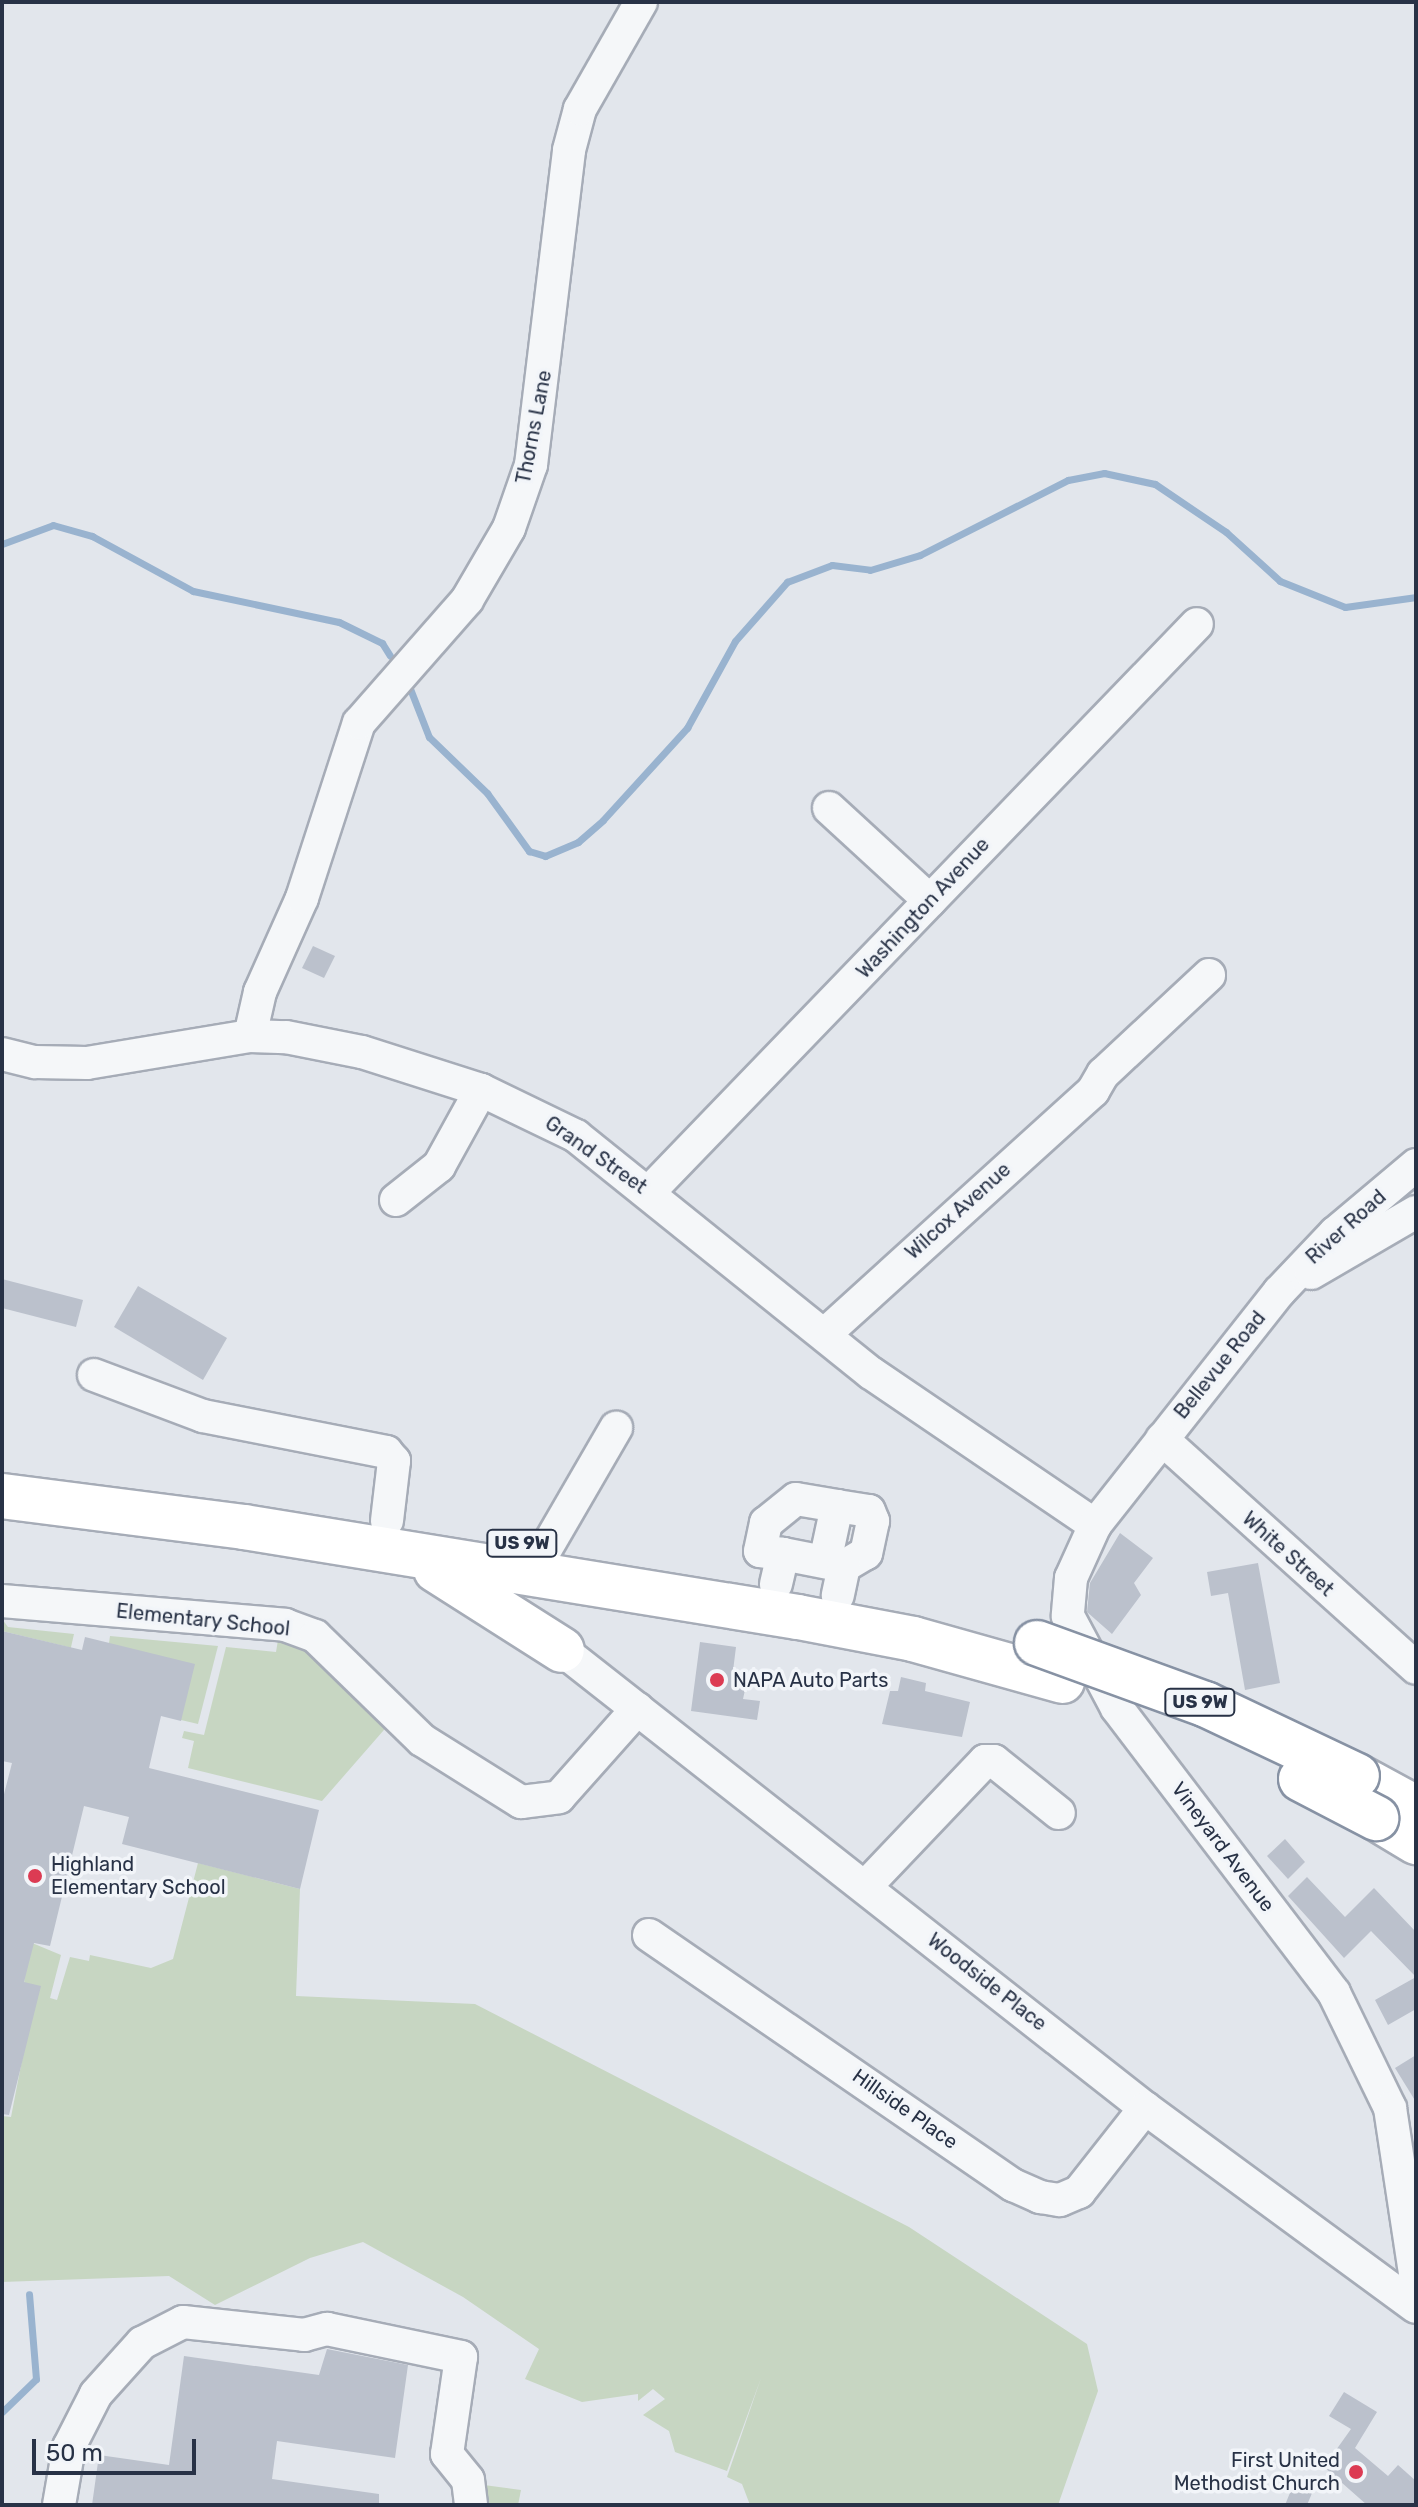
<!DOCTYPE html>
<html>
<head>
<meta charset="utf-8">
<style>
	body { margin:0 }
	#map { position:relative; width:1418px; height:2507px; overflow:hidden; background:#e2e6ec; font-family:Rubik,sans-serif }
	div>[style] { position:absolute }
	.green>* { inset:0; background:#c7d6c2 }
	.stream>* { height:7px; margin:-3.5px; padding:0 3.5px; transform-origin:3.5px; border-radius:3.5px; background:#99b3cf }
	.building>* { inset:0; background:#bbc1cc }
	.roads { filter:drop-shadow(2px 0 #a6acb7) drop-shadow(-2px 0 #a6acb7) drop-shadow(0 2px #a6acb7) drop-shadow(0 -2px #a6acb7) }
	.minor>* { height:32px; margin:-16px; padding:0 16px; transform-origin:16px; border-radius:16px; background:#f5f7f9 }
	.highway>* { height:44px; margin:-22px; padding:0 22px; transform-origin:22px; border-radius:22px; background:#fff }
	.bridges { filter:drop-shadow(2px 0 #8792a4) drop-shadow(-2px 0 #8792a4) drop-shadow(0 2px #8792a4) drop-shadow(0 -2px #8792a4) }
	.highway-bridge>* { height:44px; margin:-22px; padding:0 22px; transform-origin:22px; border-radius:22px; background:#fff }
	.dots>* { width:22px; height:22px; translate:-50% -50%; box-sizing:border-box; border:4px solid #f2f5f9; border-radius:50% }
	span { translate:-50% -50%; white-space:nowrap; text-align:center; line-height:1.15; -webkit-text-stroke:7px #f2f5f9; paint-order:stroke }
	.shield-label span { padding:2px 6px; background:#f2f5f9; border:2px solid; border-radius:6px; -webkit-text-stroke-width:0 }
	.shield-label { font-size:18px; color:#283246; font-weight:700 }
	.street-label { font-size:20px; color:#283246 }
	.poi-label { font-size:20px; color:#283246 }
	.left { translate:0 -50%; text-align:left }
	.right { translate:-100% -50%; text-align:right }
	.frame { position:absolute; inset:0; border:4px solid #283246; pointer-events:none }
	.scale { position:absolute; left:32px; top:2439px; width:164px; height:36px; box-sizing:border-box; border:4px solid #283246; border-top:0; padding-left:10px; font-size:24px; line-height:28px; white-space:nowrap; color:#283246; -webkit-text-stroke:6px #f2f5f9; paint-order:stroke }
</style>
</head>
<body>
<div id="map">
	<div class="green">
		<div style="clip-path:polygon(2px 1619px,8px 1627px,74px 1634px,67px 1665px,68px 1647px,2px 1631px)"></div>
		<div style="clip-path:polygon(110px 1636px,218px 1646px,198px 1724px,181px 1720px,109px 1643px)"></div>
		<div style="clip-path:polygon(296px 1639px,390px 1723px,322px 1801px,188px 1768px,194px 1741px,182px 1738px,184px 1731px,204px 1735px,226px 1647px,276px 1652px,278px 1640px)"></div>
		<div style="clip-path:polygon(198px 1863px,300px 1889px,296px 1996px,475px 2004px,909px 2227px,1087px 2344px,1098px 2391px,1058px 2505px,750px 2505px,742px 2484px,727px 2477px,761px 2378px,727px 2471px,675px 2452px,669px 2431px,643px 2415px,665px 2399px,653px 2389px,638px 2401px,638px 2394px,582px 2402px,525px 2379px,539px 2349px,463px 2297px,363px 2242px,310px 2258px,215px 2305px,169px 2276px,2px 2282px,2px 2116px,11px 2117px,23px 2055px,25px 1940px,61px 1955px,50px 1998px,57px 2000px,70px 1957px,89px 1961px,90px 1955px,151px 1968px,173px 1959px)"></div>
		<div style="clip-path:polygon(484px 2485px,521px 2490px,518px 2505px,487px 2505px)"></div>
	</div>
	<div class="stream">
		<div style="left:2px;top:544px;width:54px;rotate:-20.4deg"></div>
		<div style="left:53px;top:525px;width:41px;rotate:15.8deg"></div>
		<div style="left:92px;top:536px;width:115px;rotate:28.6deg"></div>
		<div style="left:193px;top:591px;width:149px;rotate:12deg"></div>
		<div style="left:339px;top:622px;width:48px;rotate:26deg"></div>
		<div style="left:382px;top:643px;width:15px;rotate:58deg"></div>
		<div style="left:409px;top:686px;width:55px;rotate:68.6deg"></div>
		<div style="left:429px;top:737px;width:81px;rotate:44deg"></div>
		<div style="left:487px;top:793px;width:72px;rotate:54.1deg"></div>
		<div style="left:529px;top:851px;width:17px;rotate:17deg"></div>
		<div style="left:545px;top:856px;width:36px;rotate:-23deg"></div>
		<div style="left:578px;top:842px;width:33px;rotate:-41deg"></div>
		<div style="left:603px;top:820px;width:125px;rotate:-47.6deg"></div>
		<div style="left:687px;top:728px;width:99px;rotate:-61.1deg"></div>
		<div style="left:735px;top:641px;width:79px;rotate:-48.6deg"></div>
		<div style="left:787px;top:582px;width:48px;rotate:-20.7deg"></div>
		<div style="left:832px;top:565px;width:38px;rotate:7deg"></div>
		<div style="left:870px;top:570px;width:52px;rotate:-16.7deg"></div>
		<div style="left:920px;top:555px;width:166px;rotate:-26.9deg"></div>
		<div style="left:1068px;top:480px;width:37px;rotate:-11deg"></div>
		<div style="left:1104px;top:473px;width:52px;rotate:12.2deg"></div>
		<div style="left:1155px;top:484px;width:86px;rotate:34.1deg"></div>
		<div style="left:1226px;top:532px;width:73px;rotate:42.2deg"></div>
		<div style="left:1280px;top:581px;width:70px;rotate:21.8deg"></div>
		<div style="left:1345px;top:607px;width:72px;rotate:-8deg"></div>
		<div style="left:2px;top:2412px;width:47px;rotate:-44.1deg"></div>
		<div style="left:36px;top:2379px;width:85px;rotate:-94.7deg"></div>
	</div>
	<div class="building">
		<div style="clip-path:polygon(313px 946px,335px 956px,324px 978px,302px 968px)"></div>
		<div style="clip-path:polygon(2px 1279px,83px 1300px,76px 1327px,2px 1308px)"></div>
		<div style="clip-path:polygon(138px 1286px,227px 1338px,203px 1380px,114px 1327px)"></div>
		<div style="clip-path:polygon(1120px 1533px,1153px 1558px,1134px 1583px,1141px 1595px,1112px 1634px,1087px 1612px,1090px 1583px)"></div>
		<div style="clip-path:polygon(1258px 1563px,1280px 1683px,1245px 1690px,1228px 1593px,1211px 1596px,1207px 1572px)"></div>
		<div style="clip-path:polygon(2px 1631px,82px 1650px,85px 1637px,195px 1664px,181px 1721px,161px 1716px,149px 1768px,319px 1810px,300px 1889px,122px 1844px,129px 1817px,84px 1806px,50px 1946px,34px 1943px,24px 1982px,41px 1986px,9px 2115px,2px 2114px,2px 1802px,12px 1763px,2px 1761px)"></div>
		<div style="clip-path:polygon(700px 1642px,736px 1647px,732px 1679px,747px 1681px,743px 1699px,760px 1701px,757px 1720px,691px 1711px)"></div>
		<div style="clip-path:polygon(901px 1677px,926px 1683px,925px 1691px,970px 1702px,962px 1737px,882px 1724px,890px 1691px,898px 1691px)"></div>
		<div style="clip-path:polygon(1285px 1839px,1305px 1862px,1288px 1879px,1267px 1856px)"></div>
		<div style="clip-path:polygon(1307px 1877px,1345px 1917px,1374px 1888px,1416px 1932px,1416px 2009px,1388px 2025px,1375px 2000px,1416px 1977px,1371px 1931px,1344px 1958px,1288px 1896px)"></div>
		<div style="clip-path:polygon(1416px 2055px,1416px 2102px,1395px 2068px)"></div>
		<div style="clip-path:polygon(327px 2349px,408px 2365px,395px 2458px,277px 2441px,272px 2479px,379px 2494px,379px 2505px,92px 2505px,99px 2455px,169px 2465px,184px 2356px,319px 2375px)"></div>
		<div style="clip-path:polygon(1344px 2392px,1377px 2412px,1355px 2448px,1388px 2476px,1398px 2465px,1416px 2481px,1416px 2505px,1367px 2505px,1324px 2467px,1351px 2429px,1329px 2416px)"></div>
		<div style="clip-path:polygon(1296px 2478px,1315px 2486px,1307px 2505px,1285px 2505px)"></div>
	</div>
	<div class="roads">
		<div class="minor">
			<div style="left:829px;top:808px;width:137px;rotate:42.6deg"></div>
			<div style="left:250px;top:1036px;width:45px;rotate:-77.2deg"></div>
			<div style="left:260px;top:992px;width:103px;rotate:-65.9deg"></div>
			<div style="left:302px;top:898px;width:184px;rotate:-72deg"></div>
			<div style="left:359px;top:723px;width:164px;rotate:-48.7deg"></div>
			<div style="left:467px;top:600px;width:83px;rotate:-59.7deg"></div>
			<div style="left:509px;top:528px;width:67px;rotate:-70.8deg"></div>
			<div style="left:531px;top:465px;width:317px;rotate:-83.1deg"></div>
			<div style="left:569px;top:150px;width:42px;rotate:-75deg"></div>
			<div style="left:580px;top:109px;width:123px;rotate:-60.3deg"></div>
			<div style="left:2px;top:1054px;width:34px;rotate:14deg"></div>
			<div style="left:35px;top:1062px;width:52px;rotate:1.1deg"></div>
			<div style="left:87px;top:1063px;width:165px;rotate:-9.4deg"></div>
			<div style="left:250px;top:1036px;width:36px;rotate:2deg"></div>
			<div style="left:286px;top:1037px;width:77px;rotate:11.2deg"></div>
			<div style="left:362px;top:1052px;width:125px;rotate:17.7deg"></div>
			<div style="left:481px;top:1090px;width:106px;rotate:25.8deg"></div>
			<div style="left:576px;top:1136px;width:378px;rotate:38.8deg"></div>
			<div style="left:871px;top:1373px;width:271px;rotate:34.2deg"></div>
			<div style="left:1416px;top:1165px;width:106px;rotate:140deg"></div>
			<div style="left:1335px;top:1233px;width:81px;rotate:133.5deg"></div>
			<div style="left:1279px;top:1292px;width:297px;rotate:128.3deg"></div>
			<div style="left:1095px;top:1525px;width:58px;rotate:114.4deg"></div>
			<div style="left:1071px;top:1578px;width:38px;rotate:95deg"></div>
			<div style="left:1068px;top:1616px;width:104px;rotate:62deg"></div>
			<div style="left:1117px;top:1708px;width:358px;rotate:52.7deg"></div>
			<div style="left:1334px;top:1993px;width:128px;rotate:64deg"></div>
			<div style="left:1390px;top:2108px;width:173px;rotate:81.4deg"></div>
			<div style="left:649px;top:1192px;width:789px;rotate:-46.03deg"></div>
			<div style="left:396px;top:1200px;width:55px;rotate:-38.3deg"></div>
			<div style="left:439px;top:1166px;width:87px;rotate:-61.1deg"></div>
			<div style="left:1311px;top:1273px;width:121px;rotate:-30.2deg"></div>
			<div style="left:825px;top:1334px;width:362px;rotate:-42.2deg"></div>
			<div style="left:1093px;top:1091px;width:20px;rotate:-60deg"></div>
			<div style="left:1103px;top:1074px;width:145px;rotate:-43deg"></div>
			<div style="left:94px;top:1375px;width:116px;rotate:20.6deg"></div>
			<div style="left:203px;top:1416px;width:187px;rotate:11.1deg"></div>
			<div style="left:386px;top:1452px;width:12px;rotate:48deg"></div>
			<div style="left:394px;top:1461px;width:60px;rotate:96.7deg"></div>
			<div style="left:1162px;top:1439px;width:342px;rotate:42deg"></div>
			<div style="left:837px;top:1506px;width:32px;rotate:9deg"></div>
			<div style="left:869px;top:1511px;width:11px;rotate:68deg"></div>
			<div style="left:873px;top:1521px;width:33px;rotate:102deg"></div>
			<div style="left:866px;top:1553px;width:26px;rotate:149deg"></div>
			<div style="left:547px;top:1547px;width:138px;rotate:-59.9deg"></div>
			<div style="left:783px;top:1554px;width:23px;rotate:-173deg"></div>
			<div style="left:760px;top:1551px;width:29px;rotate:-78deg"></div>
			<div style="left:766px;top:1523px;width:38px;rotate:-39deg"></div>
			<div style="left:796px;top:1499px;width:42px;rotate:9.7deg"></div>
			<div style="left:837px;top:1506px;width:57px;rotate:102.1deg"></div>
			<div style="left:776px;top:1584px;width:31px;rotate:-77deg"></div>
			<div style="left:783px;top:1554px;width:62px;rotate:11.1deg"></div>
			<div style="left:844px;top:1566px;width:30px;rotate:102deg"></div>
			<div style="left:2px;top:1601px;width:284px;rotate:4.8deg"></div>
			<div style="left:285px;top:1625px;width:32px;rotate:20deg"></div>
			<div style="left:315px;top:1636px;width:149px;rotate:44.2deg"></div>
			<div style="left:422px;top:1740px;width:117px;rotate:32.1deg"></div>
			<div style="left:521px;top:1802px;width:38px;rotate:-7deg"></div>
			<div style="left:559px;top:1797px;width:118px;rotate:-48.4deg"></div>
			<div style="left:562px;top:1650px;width:741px;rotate:38.15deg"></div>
			<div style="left:1145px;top:2108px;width:336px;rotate:36.3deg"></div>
			<div style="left:865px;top:1887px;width:174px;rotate:-46.4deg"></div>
			<div style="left:985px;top:1761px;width:9px"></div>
			<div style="left:994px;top:1761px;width:83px;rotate:38.7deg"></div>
			<div style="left:649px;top:1935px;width:442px;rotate:34.5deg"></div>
			<div style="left:1013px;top:2185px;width:30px;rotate:24deg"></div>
			<div style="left:1040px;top:2197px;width:20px;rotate:9deg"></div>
			<div style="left:1060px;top:2200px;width:21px;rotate:-23deg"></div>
			<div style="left:1079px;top:2192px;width:107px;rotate:-51.8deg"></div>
			<div style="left:59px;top:2505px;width:59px;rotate:-80.2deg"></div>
			<div style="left:69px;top:2447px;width:59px;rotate:-63deg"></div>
			<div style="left:96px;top:2394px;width:69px;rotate:-48deg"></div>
			<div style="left:142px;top:2343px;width:46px;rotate:-27.1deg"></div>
			<div style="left:183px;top:2322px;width:122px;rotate:6.1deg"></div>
			<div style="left:304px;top:2335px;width:24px;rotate:-15deg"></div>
			<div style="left:327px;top:2329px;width:137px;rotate:11.8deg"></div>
			<div style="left:461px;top:2357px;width:98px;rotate:98.2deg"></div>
			<div style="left:447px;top:2454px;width:33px;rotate:51deg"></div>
			<div style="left:468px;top:2480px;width:25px;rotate:83deg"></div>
		</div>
		<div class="highway">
			<div style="left:2px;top:1496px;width:244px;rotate:7.3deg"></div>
			<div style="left:244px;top:1527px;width:561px;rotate:9.23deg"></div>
			<div style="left:798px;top:1617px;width:117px;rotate:10.8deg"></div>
			<div style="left:913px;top:1639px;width:155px;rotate:15.7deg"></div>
			<div style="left:436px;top:1570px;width:149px;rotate:32.4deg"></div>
			<div style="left:1357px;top:1776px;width:67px;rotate:28.5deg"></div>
			<div style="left:1376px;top:1818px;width:47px;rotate:31deg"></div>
		</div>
	</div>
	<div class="bridges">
		<div class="highway-bridge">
			<div style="left:1037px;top:1643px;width:179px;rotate:20deg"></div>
			<div style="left:1205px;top:1704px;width:168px;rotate:25.3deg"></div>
			<div style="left:1301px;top:1779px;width:85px;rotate:27.5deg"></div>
		</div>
	</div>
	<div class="dots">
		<div style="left:717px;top:1680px;background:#dc3b53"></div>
		<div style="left:35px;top:1876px;background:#dc3b53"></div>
		<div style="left:1356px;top:2472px;background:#dc3b53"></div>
	</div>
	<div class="shield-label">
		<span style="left:522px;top:1543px">US 9W</span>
		<span style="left:1200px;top:1702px">US 9W</span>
	</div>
	<div class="street-label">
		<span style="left:534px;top:427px;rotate:-79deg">Thorns Lane</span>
		<span style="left:923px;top:908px;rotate:-47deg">Washington Avenue</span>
		<span style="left:596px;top:1155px;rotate:35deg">Grand Street</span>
		<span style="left:958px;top:1211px;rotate:-42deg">Wilcox Avenue</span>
		<span style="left:1346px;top:1227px;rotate:-42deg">River Road</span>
		<span style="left:1220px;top:1365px;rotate:-51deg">Bellevue Road</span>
		<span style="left:1288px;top:1554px;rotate:42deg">White Street</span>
		<span style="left:203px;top:1620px;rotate:6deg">Elementary School</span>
		<span style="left:1223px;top:1847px;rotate:53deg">Vineyard Avenue</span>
		<span style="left:987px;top:1982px;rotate:38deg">Woodside Place</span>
		<span style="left:905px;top:2109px;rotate:35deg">Hillside Place</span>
	</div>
	<div class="poi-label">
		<span class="left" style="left:733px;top:1680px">NAPA Auto Parts</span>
		<span class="left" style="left:51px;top:1876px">Highland<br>Elementary School</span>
		<span class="right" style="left:1340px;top:2472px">First United<br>Methodist Church</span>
	</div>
	<div class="frame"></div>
	<div class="scale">50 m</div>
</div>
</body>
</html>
